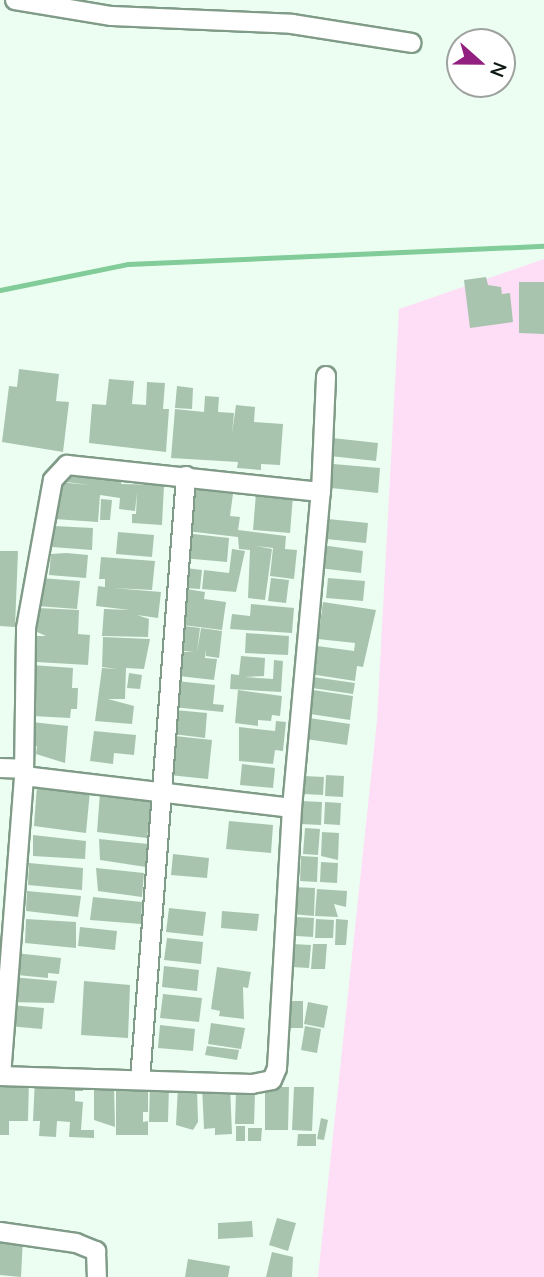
<!DOCTYPE html>
<html>
<head>
<meta charset="utf-8">
<style>
	body { margin:0 }
	#map { position:relative; width:544px; height:1277px; overflow:hidden; background:#ecfef1; font-family:Mulish,sans-serif }
	div>[style] { position:absolute }
	.green>* { inset:0; background:#fedef6 }
	.stream>* { height:5px; margin:-2.5px; padding:0 2.5px; transform-origin:2.5px; border-radius:2.5px; background:#81cc98 }
	.building>* { inset:0; background:#a8c4af }
	.roads { filter:drop-shadow(2px 0 #809b87) drop-shadow(-2px 0 #809b87) drop-shadow(0 2px #809b87) drop-shadow(0 -2px #809b87) }
	.street>* { height:18px; margin:-9px; padding:0 9px; transform-origin:9px; border-radius:9px; background:#fff }
	span { translate:-50% -50%; white-space:nowrap; text-align:center; line-height:1.15; -webkit-text-stroke:5px #fff; paint-order:stroke }
	.north { position:absolute; left:446px; top:28px; width:70px; height:70px; box-sizing:border-box; background:#fff; border:2px solid #9ea29f; border-radius:50%; rotate:111deg; font-size:19px; font-weight:700; line-height:28px; text-align:center; color:#0c170f }
	.north::after { content:''; display:block; margin:auto; width:24px; height:32px; background:#912081; clip-path:polygon(50% 0,100% 100%,50% 72%,0 100%) }
</style>
</head>
<body>
<div id="map">
	<div class="green">
		<div style="clip-path:polygon(544px 259px,544px 1277px,318px 1277px,377px 720px,399px 309px)"></div>
	</div>
	<div class="stream">
		<div style="left:0;top:290px;width:131px;rotate:-11.5deg"></div>
		<div style="left:128px;top:264px;width:416px;rotate:-2.5deg"></div>
	</div>
	<div class="building">
		<div style="clip-path:polygon(486px 277px,488px 285px,501px 287px,502px 294px,510px 293px,513px 322px,470px 328px,464px 280px)"></div>
		<div style="clip-path:polygon(519px 282px,544px 282px,544px 334px,519px 333px)"></div>
		<div style="clip-path:polygon(19px 369px,59px 374px,56px 401px,69px 402px,63px 452px,2px 442px,9px 386px,17px 387px)"></div>
		<div style="clip-path:polygon(109px 379px,134px 381px,132px 404px,146px 405px,147px 382px,165px 383px,163px 409px,169px 409px,166px 452px,89px 443px,92px 404px,106px 405px)"></div>
		<div style="clip-path:polygon(177px 386px,193px 388px,192px 409px,175px 408px)"></div>
		<div style="clip-path:polygon(205px 396px,219px 397px,218px 412px,234px 413px,232px 434px,236px 405px,255px 407px,254px 422px,283px 424px,280px 465px,261px 464px,261px 470px,237px 468px,238px 462px,171px 458px,175px 409px,204px 412px)"></div>
		<div style="clip-path:polygon(332px 438px,378px 443px,376px 461px,330px 456px)"></div>
		<div style="clip-path:polygon(333px 464px,380px 468px,378px 493px,331px 488px)"></div>
		<div style="clip-path:polygon(59px 471px,124px 474px,121px 484px,164px 485px,162px 525px,132px 523px,132px 514px,136px 514px,137px 493px,135px 511px,119px 509px,120px 498px,100px 495px,98px 522px,54px 519px,58px 482px,90px 485px,58px 481px)"></div>
		<div style="clip-path:polygon(191px 489px,233px 494px,230px 516px,240px 517px,238px 530px,286px 536px,285px 549px,297px 550px,294px 579px,270px 576px,273px 548px,256px 546px,272px 549px,265px 600px,248px 598px,250px 550px,239px 549px,238px 537px,186px 531px)"></div>
		<div style="clip-path:polygon(256px 493px,293px 496px,290px 533px,253px 530px)"></div>
		<div style="clip-path:polygon(101px 499px,112px 500px,110px 520px,100px 520px)"></div>
		<div style="clip-path:polygon(328px 519px,368px 523px,366px 543px,326px 539px)"></div>
		<div style="clip-path:polygon(54px 526px,93px 528px,92px 550px,52px 547px)"></div>
		<div style="clip-path:polygon(118px 532px,154px 535px,152px 557px,116px 554px)"></div>
		<div style="clip-path:polygon(185px 533px,229px 538px,227px 562px,182px 558px)"></div>
		<div style="clip-path:polygon(322px 545px,363px 551px,361px 573px,319px 568px)"></div>
		<div style="clip-path:polygon(232px 549px,245px 551px,236px 592px,202px 589px,204px 570px,229px 573px)"></div>
		<div style="clip-path:polygon(0 551px,18px 551px,15px 627px,0 626px)"></div>
		<div style="clip-path:polygon(66px 553px,88px 555px,86px 578px,49px 575px,51px 554px)"></div>
		<div style="clip-path:polygon(101px 557px,155px 561px,152px 590px,113px 588px,161px 592px,158px 618px,137px 615px,149px 619px,148px 637px,102px 636px,104px 609px,130px 610px,96px 606px,98px 586px,105px 587px,105px 579px,99px 579px)"></div>
		<div style="clip-path:polygon(186px 568px,202px 570px,200px 589px,184px 588px)"></div>
		<div style="clip-path:polygon(40px 578px,80px 581px,77px 609px,37px 606px)"></div>
		<div style="clip-path:polygon(271px 578px,289px 580px,286px 603px,268px 601px)"></div>
		<div style="clip-path:polygon(328px 578px,365px 581px,363px 601px,326px 598px)"></div>
		<div style="clip-path:polygon(180px 588px,205px 592px,204px 599px,226px 602px,222px 630px,175px 624px)"></div>
		<div style="clip-path:polygon(323px 602px,376px 610px,363px 667px,357px 666px,355px 681px,310px 674px,310px 645px,354px 651px,355px 643px,318px 639px)"></div>
		<div style="clip-path:polygon(251px 604px,294px 608px,292px 633px,230px 629px,232px 614px,250px 616px)"></div>
		<div style="clip-path:polygon(38px 608px,79px 610px,78px 634px,90px 635px,88px 665px,36px 662px,37px 636px,46px 636px,37px 632px)"></div>
		<div style="clip-path:polygon(177px 625px,200px 628px,197px 653px,201px 628px,222px 631px,219px 658px,206px 656px,206px 650px,205px 658px,217px 659px,214px 680px,179px 676px,181px 652px,194px 652px,174px 650px)"></div>
		<div style="clip-path:polygon(246px 633px,289px 636px,288px 655px,245px 653px)"></div>
		<div style="clip-path:polygon(103px 637px,150px 639px,144px 669px,126px 668px,125px 699px,108px 699px,134px 706px,132px 724px,95px 721px,102px 668px,117px 669px,102px 667px)"></div>
		<div style="clip-path:polygon(241px 656px,265px 658px,264px 676px,244px 677px,273px 679px,274px 660px,283px 661px,281px 692px,230px 689px,231px 674px,239px 675px)"></div>
		<div style="clip-path:polygon(32px 665px,73px 668px,72px 688px,78px 688px,77px 709px,71px 709px,70px 718px,32px 716px)"></div>
		<div style="clip-path:polygon(129px 673px,142px 675px,140px 689px,127px 688px)"></div>
		<div style="clip-path:polygon(313px 677px,355px 683px,353px 694px,312px 688px)"></div>
		<div style="clip-path:polygon(176px 681px,215px 685px,213px 704px,224px 705px,223px 712px,173px 707px)"></div>
		<div style="clip-path:polygon(238px 690px,282px 696px,280px 716px,272px 715px,271px 721px,258px 720px,258px 726px,235px 723px)"></div>
		<div style="clip-path:polygon(313px 690px,353px 696px,350px 720px,310px 714px)"></div>
		<div style="clip-path:polygon(175px 710px,207px 713px,205px 738px,173px 734px)"></div>
		<div style="clip-path:polygon(309px 718px,350px 724px,347px 745px,306px 739px)"></div>
		<div style="clip-path:polygon(276px 721px,286px 722px,283px 751px,275px 750px,273px 764px,239px 761px,239px 727px,275px 731px)"></div>
		<div style="clip-path:polygon(32px 722px,68px 726px,65px 763px,36px 754px,37px 746px,30px 746px)"></div>
		<div style="clip-path:polygon(94px 731px,136px 735px,134px 755px,114px 753px,113px 764px,90px 761px)"></div>
		<div style="clip-path:polygon(175px 736px,212px 740px,208px 779px,169px 775px)"></div>
		<div style="clip-path:polygon(242px 764px,275px 768px,273px 788px,240px 785px)"></div>
		<div style="clip-path:polygon(326px 775px,344px 776px,343px 797px,325px 796px)"></div>
		<div style="clip-path:polygon(304px 776px,324px 777px,323px 795px,303px 794px)"></div>
		<div style="clip-path:polygon(37px 785px,90px 791px,86px 833px,34px 826px)"></div>
		<div style="clip-path:polygon(100px 793px,152px 800px,147px 838px,97px 832px)"></div>
		<div style="clip-path:polygon(301px 801px,322px 802px,321px 825px,300px 824px)"></div>
		<div style="clip-path:polygon(325px 802px,341px 803px,340px 825px,324px 824px)"></div>
		<div style="clip-path:polygon(229px 821px,273px 825px,271px 853px,226px 849px)"></div>
		<div style="clip-path:polygon(305px 828px,320px 829px,318px 855px,303px 854px)"></div>
		<div style="clip-path:polygon(322px 832px,339px 833px,338px 860px,321px 856px)"></div>
		<div style="clip-path:polygon(33px 835px,86px 841px,85px 859px,33px 856px)"></div>
		<div style="clip-path:polygon(99px 839px,148px 844px,146px 867px,100px 860px)"></div>
		<div style="clip-path:polygon(173px 854px,209px 858px,207px 878px,171px 875px)"></div>
		<div style="clip-path:polygon(301px 856px,318px 857px,317px 882px,300px 881px)"></div>
		<div style="clip-path:polygon(321px 862px,338px 863px,337px 883px,320px 882px)"></div>
		<div style="clip-path:polygon(29px 863px,83px 868px,82px 890px,28px 885px)"></div>
		<div style="clip-path:polygon(96px 868px,144px 873px,142px 897px,98px 891px)"></div>
		<div style="clip-path:polygon(292px 887px,315px 888px,314px 916px,291px 914px)"></div>
		<div style="clip-path:polygon(317px 889px,347px 891px,346px 907px,334px 904px,338px 917px,315px 916px)"></div>
		<div style="clip-path:polygon(27px 891px,81px 896px,78px 917px,26px 911px)"></div>
		<div style="clip-path:polygon(93px 897px,142px 902px,141px 924px,90px 920px)"></div>
		<div style="clip-path:polygon(169px 908px,206px 912px,203px 936px,166px 932px)"></div>
		<div style="clip-path:polygon(222px 911px,259px 914px,257px 931px,221px 928px)"></div>
		<div style="clip-path:polygon(296px 917px,314px 918px,313px 937px,296px 936px)"></div>
		<div style="clip-path:polygon(26px 919px,76px 922px,76px 948px,25px 943px)"></div>
		<div style="clip-path:polygon(316px 919px,334px 920px,333px 938px,315px 938px)"></div>
		<div style="clip-path:polygon(336px 919px,348px 920px,346px 945px,335px 945px)"></div>
		<div style="clip-path:polygon(80px 927px,117px 931px,115px 950px,78px 946px)"></div>
		<div style="clip-path:polygon(167px 938px,203px 942px,201px 964px,164px 960px)"></div>
		<div style="clip-path:polygon(293px 944px,311px 945px,309px 968px,291px 967px)"></div>
		<div style="clip-path:polygon(313px 944px,327px 944px,325px 969px,311px 969px)"></div>
		<div style="clip-path:polygon(15px 953px,61px 958px,59px 974px,48px 973px,48px 978px,17px 975px)"></div>
		<div style="clip-path:polygon(164px 966px,199px 970px,197px 991px,162px 987px)"></div>
		<div style="clip-path:polygon(217px 967px,251px 972px,248px 988px,243px 987px,244px 1019px,219px 1016px,220px 1011px,211px 1009px)"></div>
		<div style="clip-path:polygon(11px 977px,57px 981px,54px 1003px,8px 1002px)"></div>
		<div style="clip-path:polygon(84px 981px,130px 985px,128px 1038px,81px 1035px)"></div>
		<div style="clip-path:polygon(163px 994px,202px 998px,199px 1022px,160px 1018px)"></div>
		<div style="clip-path:polygon(285px 1001px,303px 1001px,303px 1028px,284px 1028px)"></div>
		<div style="clip-path:polygon(308px 1002px,328px 1006px,324px 1028px,304px 1024px)"></div>
		<div style="clip-path:polygon(10px 1005px,44px 1008px,42px 1029px,8px 1026px)"></div>
		<div style="clip-path:polygon(211px 1023px,245px 1028px,241px 1049px,208px 1044px)"></div>
		<div style="clip-path:polygon(160px 1025px,195px 1029px,193px 1051px,158px 1048px)"></div>
		<div style="clip-path:polygon(305px 1026px,321px 1029px,317px 1053px,301px 1050px)"></div>
		<div style="clip-path:polygon(207px 1046px,239px 1050px,237px 1060px,205px 1055px)"></div>
		<div style="clip-path:polygon(35px 1078px,58px 1079px,58px 1089px,64px 1089px,64px 1079px,83px 1080px,83px 1091px,75px 1091px,75px 1101px,83px 1102px,81px 1130px,94px 1130px,94px 1138px,69px 1137px,70px 1122px,57px 1121px,56px 1137px,39px 1136px,40px 1121px,33px 1121px)"></div>
		<div style="clip-path:polygon(0 1080px,29px 1080px,28px 1121px,9px 1121px,9px 1135px,0 1135px)"></div>
		<div style="clip-path:polygon(94px 1084px,114px 1084px,115px 1127px,94px 1120px)"></div>
		<div style="clip-path:polygon(148px 1084px,148px 1112px,143px 1112px,143px 1122px,148px 1121px,148px 1135px,116px 1135px,116px 1085px)"></div>
		<div style="clip-path:polygon(150px 1085px,169px 1086px,168px 1122px,149px 1122px)"></div>
		<div style="clip-path:polygon(230px 1085px,232px 1134px,215px 1135px,215px 1128px,204px 1129px,202px 1086px)"></div>
		<div style="clip-path:polygon(178px 1086px,197px 1089px,198px 1122px,193px 1130px,176px 1125px)"></div>
		<div style="clip-path:polygon(265px 1087px,289px 1087px,288px 1130px,265px 1130px)"></div>
		<div style="clip-path:polygon(294px 1087px,314px 1087px,312px 1131px,292px 1130px)"></div>
		<div style="clip-path:polygon(236px 1091px,255px 1092px,254px 1124px,235px 1124px)"></div>
		<div style="clip-path:polygon(321px 1118px,328px 1120px,324px 1140px,317px 1139px)"></div>
		<div style="clip-path:polygon(236px 1126px,245px 1126px,245px 1141px,236px 1141px)"></div>
		<div style="clip-path:polygon(248px 1128px,262px 1128px,261px 1141px,248px 1141px)"></div>
		<div style="clip-path:polygon(298px 1134px,316px 1134px,316px 1146px,297px 1146px)"></div>
		<div style="clip-path:polygon(277px 1218px,296px 1223px,288px 1251px,269px 1245px)"></div>
		<div style="clip-path:polygon(252px 1221px,253px 1237px,218px 1239px,218px 1223px)"></div>
		<div style="clip-path:polygon(0 1236px,23px 1237px,21px 1277px,0 1275px)"></div>
		<div style="clip-path:polygon(272px 1252px,293px 1257px,292px 1277px,266px 1277px)"></div>
		<div style="clip-path:polygon(188px 1259px,230px 1266px,228px 1277px,185px 1277px)"></div>
	</div>
	<div class="roads">
		<div class="street">
			<div style="left:15px;top:0;width:98px;rotate:9.4deg"></div>
			<div style="left:112px;top:16px;width:180px;rotate:2.5deg"></div>
			<div style="left:292px;top:24px;width:121px;rotate:9deg"></div>
			<div style="left:0;top:768px;width:24px;rotate:2deg"></div>
			<div style="left:24px;top:776px;width:270px;rotate:6.8deg"></div>
			<div style="left:0;top:1076px;width:252px;rotate:1.8deg"></div>
			<div style="left:252px;top:1084px;width:20px;rotate:-11deg"></div>
			<div style="left:272px;top:1080px;width:13px;rotate:-67deg"></div>
			<div style="left:277px;top:1068px;width:260px;rotate:-86.7deg"></div>
			<div style="left:292px;top:808px;width:317px;rotate:-84.8deg"></div>
			<div style="left:321px;top:492px;width:116px;rotate:-87.5deg"></div>
			<div style="left:1px;top:1076px;width:301px;rotate:-85.6deg"></div>
			<div style="left:24px;top:776px;width:148px;rotate:-89.2deg"></div>
			<div style="left:26px;top:628px;width:150px;rotate:-79.7deg"></div>
			<div style="left:53px;top:480px;width:21px;rotate:-47deg"></div>
			<div style="left:67px;top:465px;width:255px;rotate:6.1deg"></div>
			<div style="left:140px;top:1080px;width:606px;rotate:-85.64deg"></div>
			<div style="left:0;top:1232px;width:77px;rotate:8.2deg"></div>
			<div style="left:76px;top:1243px;width:22px;rotate:22deg"></div>
			<div style="left:96px;top:1251px;width:26px;rotate:88deg"></div>
		</div>
	</div>
	<div class="north">N</div>
</div>
</body>
</html>
